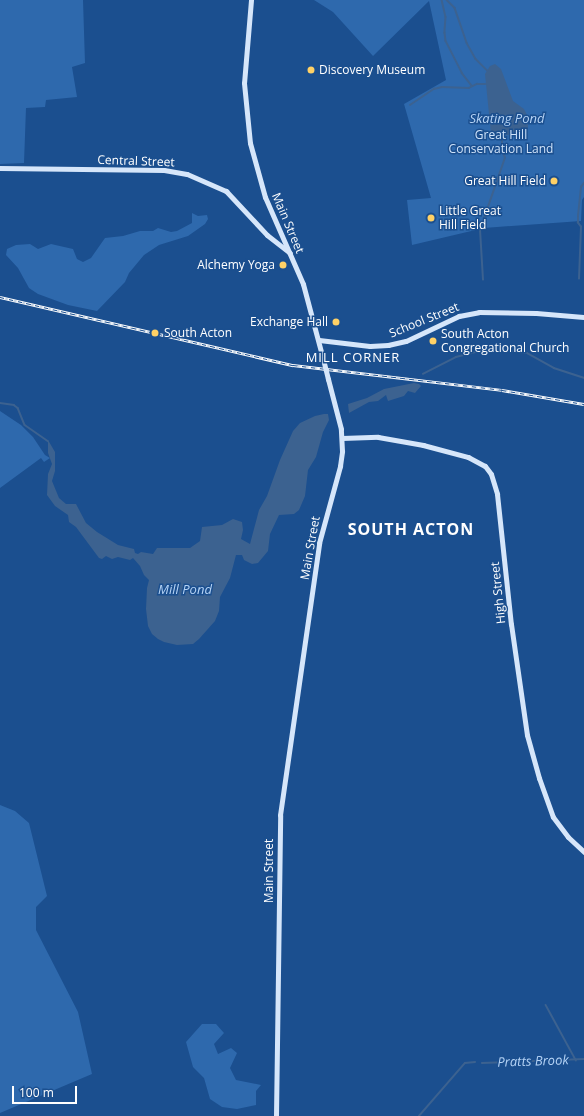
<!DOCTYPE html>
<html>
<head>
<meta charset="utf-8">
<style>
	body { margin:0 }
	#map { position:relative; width:584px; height:1116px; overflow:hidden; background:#1b4f8f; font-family:"Open Sans",sans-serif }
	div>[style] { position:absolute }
	.green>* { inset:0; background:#2e69ad }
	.water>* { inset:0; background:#3c6290 }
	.stream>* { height:1.5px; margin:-0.75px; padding:0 0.75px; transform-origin:0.75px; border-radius:0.75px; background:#3c6290 }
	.secondary>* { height:5px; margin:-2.5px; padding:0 2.5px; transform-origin:2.5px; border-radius:2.5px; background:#d6e6fa }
	.rail>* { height:3px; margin-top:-1.5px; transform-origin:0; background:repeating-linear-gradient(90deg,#1b4f8f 0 4.5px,#fff 0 9px); box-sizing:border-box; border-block:1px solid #fff }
	.secondary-bridge>* { height:5px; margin:-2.5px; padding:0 2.5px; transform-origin:2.5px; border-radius:2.5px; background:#d6e6fa }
	.dots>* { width:11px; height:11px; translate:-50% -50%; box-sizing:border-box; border:2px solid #1b4f8f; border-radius:50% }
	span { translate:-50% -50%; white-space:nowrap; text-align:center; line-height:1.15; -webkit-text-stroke:3px #1b4f8f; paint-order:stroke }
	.poi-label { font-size:12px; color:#fff }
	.left { translate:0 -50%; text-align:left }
	.right { translate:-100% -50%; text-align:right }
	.park-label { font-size:12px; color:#cfe3fa }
	.street-label { font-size:12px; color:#fff }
	.water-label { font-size:13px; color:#b5d3f5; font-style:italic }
	.neighbourhood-label { font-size:13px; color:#fff; letter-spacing:1px }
	.district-label { font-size:16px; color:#fff; font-weight:700; letter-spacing:1px }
	.scale { position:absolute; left:12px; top:1086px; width:65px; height:18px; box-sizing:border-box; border:2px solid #fff; border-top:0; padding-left:5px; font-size:12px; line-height:14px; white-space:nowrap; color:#fff; -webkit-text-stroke:3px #1b4f8f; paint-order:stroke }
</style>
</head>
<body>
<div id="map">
	<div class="green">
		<div style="clip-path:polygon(0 0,83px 0,85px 63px,72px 67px,77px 97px,46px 100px,45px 107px,26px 108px,24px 163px,0 164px)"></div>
		<div style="clip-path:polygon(314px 0,584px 0,584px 197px,582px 200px,581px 221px,484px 228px,412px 245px,407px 200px,431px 198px,404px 104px,446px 80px,429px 1px,373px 56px,333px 12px)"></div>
		<div style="clip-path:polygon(192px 213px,198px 216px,207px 215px,208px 219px,205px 224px,188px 236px,159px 245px,144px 255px,129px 273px,125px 282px,97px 311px,68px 305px,38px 294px,29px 288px,18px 268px,6px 255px,7px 249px,16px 245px,30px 244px,38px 249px,51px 244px,73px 249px,77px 259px,83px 262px,91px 258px,105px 238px,123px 236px,140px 231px,153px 231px,158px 228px,171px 232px,177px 231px,192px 223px)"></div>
		<div style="clip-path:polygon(0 411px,21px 425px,33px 437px,45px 455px,50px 458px,44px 462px,41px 458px,0 488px)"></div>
		<div style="clip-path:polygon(0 805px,15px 811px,29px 823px,47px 896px,36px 907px,36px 930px,78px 1012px,92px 1074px,0 1113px)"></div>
		<div style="clip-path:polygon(202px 1024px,216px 1024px,224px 1033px,214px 1044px,218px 1054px,231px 1048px,237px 1053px,230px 1068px,236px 1080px,261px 1085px,256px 1091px,256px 1105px,237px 1109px,222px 1107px,210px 1099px,204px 1078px,193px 1067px,186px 1042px)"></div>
	</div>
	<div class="water">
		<div style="clip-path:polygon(495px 64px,501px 69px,513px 101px,524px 109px,528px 117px,528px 129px,523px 132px,502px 136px,491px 134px,485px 74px,490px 66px)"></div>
		<div style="clip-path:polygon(414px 383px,419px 384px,421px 386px,415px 393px,408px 391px,404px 396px,388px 401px,386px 395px,378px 401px,369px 402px,349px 413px,348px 404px,367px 398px,384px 389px)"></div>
		<div style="clip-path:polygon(324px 414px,328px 414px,329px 420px,323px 432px,316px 457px,308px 470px,305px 496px,299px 510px,294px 514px,279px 515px,270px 534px,268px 551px,258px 563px,252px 564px,244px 560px,242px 555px,236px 555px,230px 578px,220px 597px,219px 611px,215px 621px,199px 639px,193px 644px,177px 645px,164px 642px,158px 639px,152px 634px,148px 626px,146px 609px,147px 588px,149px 580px,144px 575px,140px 566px,133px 558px,130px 560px,118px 557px,112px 559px,106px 556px,102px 559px,99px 558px,76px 527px,69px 522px,68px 515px,55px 506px,47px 495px,48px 474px,52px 464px,48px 453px,48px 440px,55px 452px,55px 471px,52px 481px,59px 498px,66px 504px,76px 504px,86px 523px,97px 532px,118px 545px,134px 549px,135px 553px,138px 554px,141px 552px,153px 554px,157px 548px,190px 548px,200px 541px,202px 527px,222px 525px,233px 519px,242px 522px,243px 530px,241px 539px,250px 544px,259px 510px,267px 496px,280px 460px,293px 431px,300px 423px,315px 416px)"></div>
	</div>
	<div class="stream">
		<div style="left:442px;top:0;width:17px;rotate:77deg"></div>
		<div style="left:446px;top:17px;width:16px;rotate:94deg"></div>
		<div style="left:445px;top:33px;width:8px;rotate:83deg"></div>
		<div style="left:446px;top:41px;width:36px;rotate:63deg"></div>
		<div style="left:462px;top:73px;width:16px;rotate:52deg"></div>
		<div style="left:447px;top:0;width:11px;rotate:45deg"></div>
		<div style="left:455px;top:8px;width:37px;rotate:71deg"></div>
		<div style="left:467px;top:43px;width:18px;rotate:61deg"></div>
		<div style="left:476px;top:59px;width:16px;rotate:45deg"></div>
		<div style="left:410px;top:105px;width:29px;rotate:-34deg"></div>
		<div style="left:434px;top:89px;width:8px;rotate:-14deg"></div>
		<div style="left:442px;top:87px;width:27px;rotate:2deg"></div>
		<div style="left:469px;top:88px;width:9px;rotate:-27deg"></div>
		<div style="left:477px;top:84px;width:8px"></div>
		<div style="left:579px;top:279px;width:52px;rotate:-87.8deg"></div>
		<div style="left:581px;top:227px;width:5px;rotate:-127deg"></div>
		<div style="left:578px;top:223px;width:7px;rotate:-90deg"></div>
		<div style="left:578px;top:216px;width:29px;rotate:-84deg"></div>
		<div style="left:581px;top:187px;width:5px;rotate:-53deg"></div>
		<div style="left:483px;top:280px;width:50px;rotate:-93.4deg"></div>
		<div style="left:480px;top:230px;width:76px;rotate:-70.9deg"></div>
		<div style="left:505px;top:158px;width:9px;rotate:-111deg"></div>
		<div style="left:502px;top:150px;width:9px;rotate:-90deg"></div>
		<div style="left:423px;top:374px;width:37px;rotate:-27deg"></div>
		<div style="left:456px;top:357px;width:30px;rotate:-14deg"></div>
		<div style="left:485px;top:350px;width:17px"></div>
		<div style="left:502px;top:350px;width:25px;rotate:7deg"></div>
		<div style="left:527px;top:353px;width:31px;rotate:29deg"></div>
		<div style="left:554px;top:368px;width:32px;rotate:18deg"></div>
		<div style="left:0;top:403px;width:14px;rotate:8deg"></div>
		<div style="left:14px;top:405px;width:5px;rotate:37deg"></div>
		<div style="left:18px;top:408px;width:18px;rotate:68deg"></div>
		<div style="left:25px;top:425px;width:28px;rotate:35deg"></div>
		<div style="left:546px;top:1005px;width:63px;rotate:61.4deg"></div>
		<div style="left:482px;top:1063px;width:102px;rotate:-2.2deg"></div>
		<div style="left:419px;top:1116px;width:70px;rotate:-49deg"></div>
		<div style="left:465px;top:1063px;width:10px;rotate:-6deg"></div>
	</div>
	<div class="secondary">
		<div style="left:251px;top:0;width:83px;rotate:94.8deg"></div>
		<div style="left:244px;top:83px;width:60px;rotate:84.3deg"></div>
		<div style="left:250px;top:143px;width:56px;rotate:74.5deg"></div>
		<div style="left:265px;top:197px;width:95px;rotate:66.4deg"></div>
		<div style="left:303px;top:284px;width:78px;rotate:75.1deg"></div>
		<div style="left:0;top:168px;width:164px;rotate:0.7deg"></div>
		<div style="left:164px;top:170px;width:23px;rotate:10deg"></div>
		<div style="left:187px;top:174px;width:43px;rotate:23.6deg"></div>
		<div style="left:226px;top:191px;width:60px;rotate:47deg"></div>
		<div style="left:267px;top:235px;width:29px;rotate:38deg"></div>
		<div style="left:319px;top:340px;width:51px;rotate:6.7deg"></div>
		<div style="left:370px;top:346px;width:18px;rotate:-3deg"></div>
		<div style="left:388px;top:345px;width:18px;rotate:-13deg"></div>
		<div style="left:406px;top:341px;width:59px;rotate:-25.3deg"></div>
		<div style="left:459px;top:316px;width:20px;rotate:-11deg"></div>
		<div style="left:479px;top:312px;width:57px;rotate:1deg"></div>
		<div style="left:536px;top:313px;width:48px;rotate:4.8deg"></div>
		<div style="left:342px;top:438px;width:36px;rotate:-2deg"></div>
		<div style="left:378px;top:437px;width:46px;rotate:10.1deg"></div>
		<div style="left:423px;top:445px;width:47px;rotate:14.9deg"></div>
		<div style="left:468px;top:457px;width:19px;rotate:28deg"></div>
		<div style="left:485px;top:466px;width:10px;rotate:53deg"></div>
		<div style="left:491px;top:474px;width:21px;rotate:73deg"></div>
		<div style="left:497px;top:494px;width:131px;rotate:83.9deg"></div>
		<div style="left:511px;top:624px;width:112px;rotate:81.8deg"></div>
		<div style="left:527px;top:735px;width:45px;rotate:74.4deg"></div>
		<div style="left:539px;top:778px;width:41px;rotate:70.3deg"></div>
		<div style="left:553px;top:817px;width:25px;rotate:53deg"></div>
		<div style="left:568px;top:837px;width:22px;rotate:43deg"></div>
		<div style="left:276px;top:1116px;width:301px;rotate:-89.2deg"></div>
		<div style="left:280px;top:815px;width:275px;rotate:-81.8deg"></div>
		<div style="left:319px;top:543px;width:80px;rotate:-74.7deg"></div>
		<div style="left:340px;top:466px;width:15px;rotate:-82deg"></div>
		<div style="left:342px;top:451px;width:22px;rotate:-93deg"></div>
		<div style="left:341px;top:429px;width:52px;rotate:-104.6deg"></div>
	</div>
	<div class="rail">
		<div style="left:0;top:297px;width:301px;rotate:13.1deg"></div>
		<div style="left:293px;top:365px;width:210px;rotate:6.8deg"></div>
		<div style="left:502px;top:390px;width:83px;rotate:9.7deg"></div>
	</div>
	<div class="secondary-bridge">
		<div style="left:323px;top:359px;width:21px;rotate:76deg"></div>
	</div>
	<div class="dots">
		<div style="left:311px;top:70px;background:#ffd166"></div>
		<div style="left:554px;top:181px;background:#ffd166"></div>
		<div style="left:431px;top:218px;background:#ffd166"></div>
		<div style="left:283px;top:265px;background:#ffd166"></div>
		<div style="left:336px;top:322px;background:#ffd166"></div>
		<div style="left:155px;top:333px;background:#ffd166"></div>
		<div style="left:433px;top:341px;background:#ffd166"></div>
	</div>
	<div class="poi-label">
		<span class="left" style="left:319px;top:70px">Discovery Museum</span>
		<span class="right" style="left:546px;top:181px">Great Hill Field</span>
		<span class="left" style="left:439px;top:218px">Little Great<br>Hill Field</span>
		<span class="right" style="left:275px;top:265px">Alchemy Yoga</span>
		<span class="right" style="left:328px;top:322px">Exchange Hall</span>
		<span class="left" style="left:164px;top:333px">South Acton</span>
		<span class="left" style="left:441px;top:341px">South Acton<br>Congregational Church</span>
	</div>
	<div class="park-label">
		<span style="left:501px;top:142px">Great Hill<br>Conservation Land</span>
	</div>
	<div class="street-label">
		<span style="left:136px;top:161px;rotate:2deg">Central Street</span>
		<span style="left:288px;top:223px;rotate:67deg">Main Street</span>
		<span style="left:424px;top:320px;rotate:-22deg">School Street</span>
		<span style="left:310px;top:548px;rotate:-80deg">Main Street</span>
		<span style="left:498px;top:593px;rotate:-96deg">High Street</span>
		<span style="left:269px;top:871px;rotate:-90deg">Main Street</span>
	</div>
	<div class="water-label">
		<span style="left:507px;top:118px">Skating Pond</span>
		<span style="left:185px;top:589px">Mill Pond</span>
		<span style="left:533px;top:1061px;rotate:-2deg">Pratts Brook</span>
	</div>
	<div class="neighbourhood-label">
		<span style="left:353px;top:357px">MILL CORNER</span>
	</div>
	<div class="district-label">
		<span style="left:411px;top:529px">SOUTH ACTON</span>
	</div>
	<div class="scale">100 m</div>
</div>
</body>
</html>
